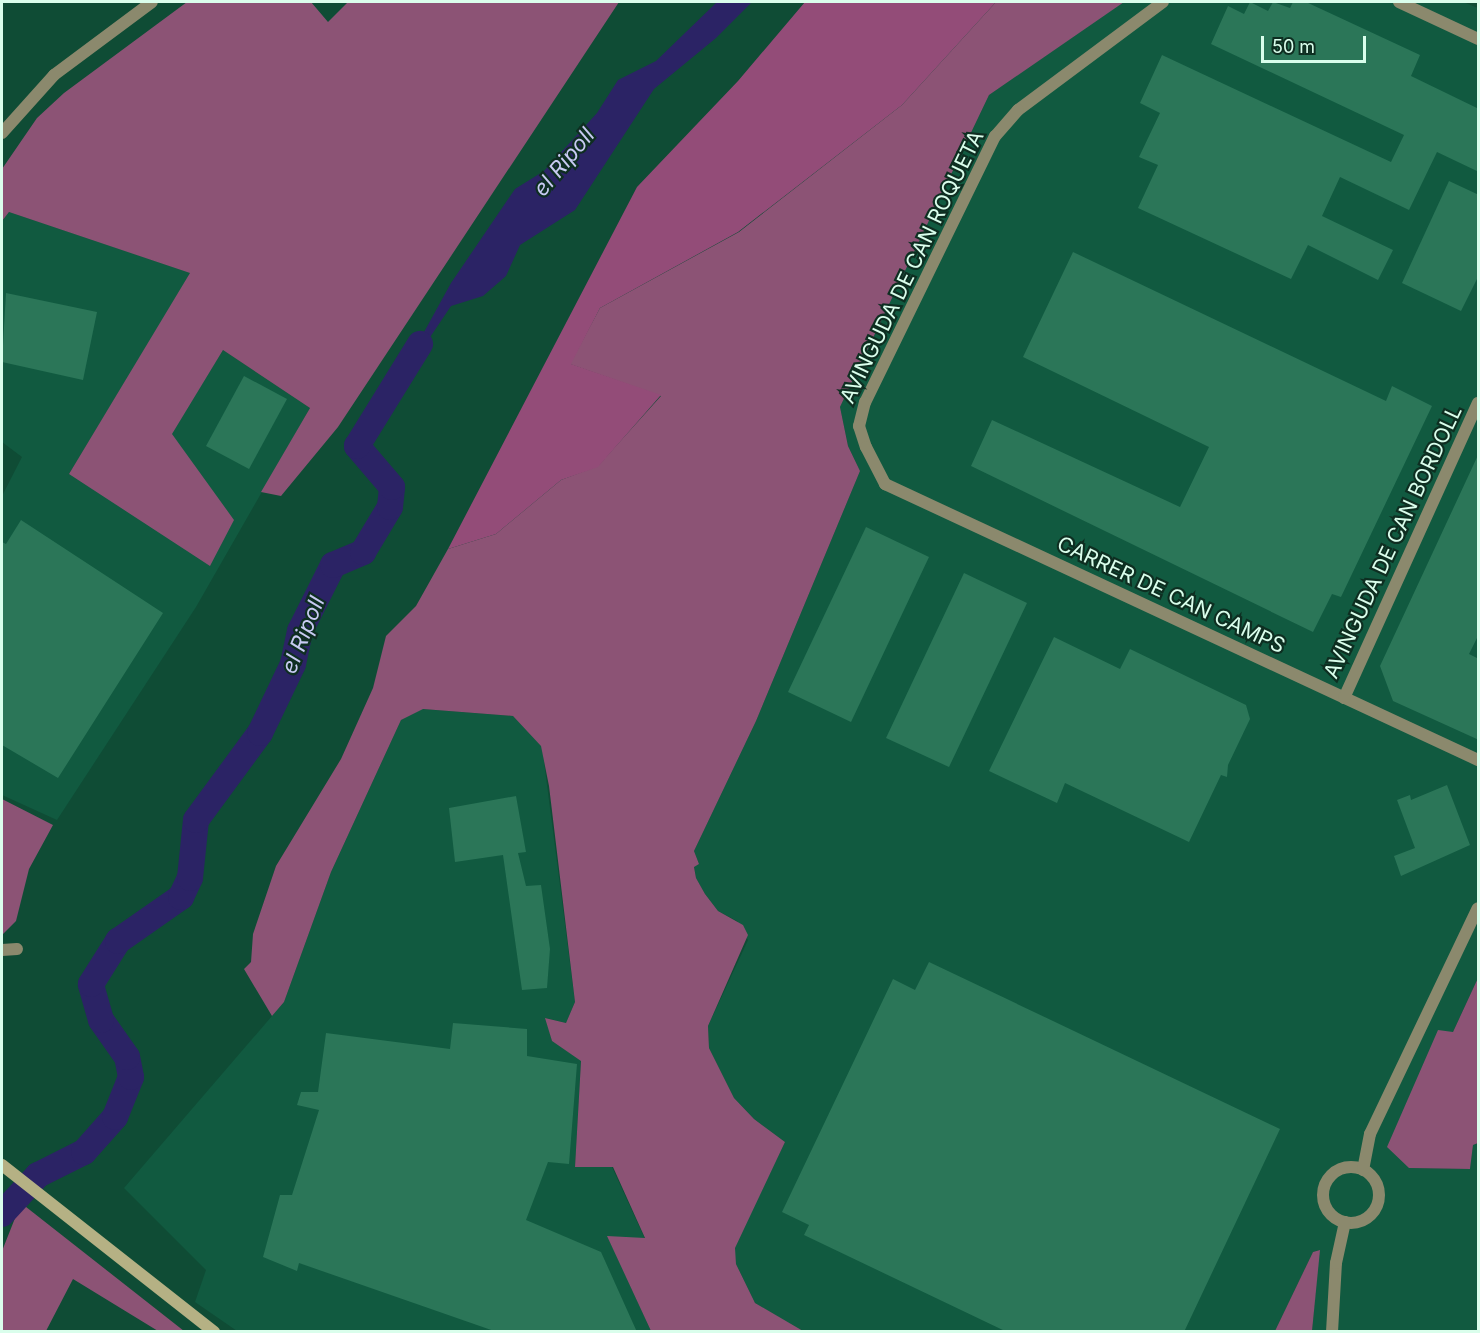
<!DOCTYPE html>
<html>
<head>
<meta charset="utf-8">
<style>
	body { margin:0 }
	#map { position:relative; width:1480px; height:1333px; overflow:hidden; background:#0f4c35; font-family:Inter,sans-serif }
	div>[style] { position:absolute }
	.built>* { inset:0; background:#115a40 }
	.green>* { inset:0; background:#8c5375 }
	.forest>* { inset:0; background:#934c78 }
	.water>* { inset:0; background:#2b2365 }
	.river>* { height:26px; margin:-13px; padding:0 13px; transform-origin:13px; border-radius:13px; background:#2b2365 }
	.building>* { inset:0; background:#2b7658 }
	.street>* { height:12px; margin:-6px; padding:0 6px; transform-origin:6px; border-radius:6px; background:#8b896d }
	.street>.ring { margin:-6px; padding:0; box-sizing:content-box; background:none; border:12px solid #8b896d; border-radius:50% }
	.secondary>* { height:12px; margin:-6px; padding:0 6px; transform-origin:6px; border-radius:6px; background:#b5b184 }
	span { translate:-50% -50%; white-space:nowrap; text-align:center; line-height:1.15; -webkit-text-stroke:4.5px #0e2e21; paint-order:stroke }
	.street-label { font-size:21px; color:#dafeec }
	.water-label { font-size:22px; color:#c8caf2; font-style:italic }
	.frame { position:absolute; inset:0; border:3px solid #dafeec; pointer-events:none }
	.scale { position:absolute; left:1261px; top:36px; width:105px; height:27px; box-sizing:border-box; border:3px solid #dafeec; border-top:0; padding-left:8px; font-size:18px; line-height:21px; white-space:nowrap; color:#dafeec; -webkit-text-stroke:4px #0e2e21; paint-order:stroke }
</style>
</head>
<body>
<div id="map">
	<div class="built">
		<div style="clip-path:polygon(1123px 2px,1463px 2px,1478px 8px,1478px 978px,1453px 1032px,1409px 1168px,1470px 1169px,1473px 1145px,1478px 1143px,1478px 1331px,1312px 1331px,1319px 1250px,1313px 1252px,1275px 1331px,803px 1332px,755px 1303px,736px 1264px,734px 1248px,785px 1142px,754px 1119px,734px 1098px,709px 1048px,708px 1026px,748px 940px,737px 921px,718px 911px,705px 894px,696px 878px,694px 866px,699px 864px,694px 851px,756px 721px,860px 471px,848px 446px,840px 407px,989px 95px)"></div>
		<div style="clip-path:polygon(9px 212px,191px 273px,69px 474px,233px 520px,171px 434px,223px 350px,310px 408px,196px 607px,57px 820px,2px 795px,2px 496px,22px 457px,2px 442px,2px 221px)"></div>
		<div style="clip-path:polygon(422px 709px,513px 716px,542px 746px,575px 1002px,566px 1023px,546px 1018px,552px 1041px,581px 1060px,575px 1167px,612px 1167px,645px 1239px,608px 1237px,651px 1331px,237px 1331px,195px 1302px,206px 1270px,124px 1188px,284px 1002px,331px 872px,401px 720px)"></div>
	</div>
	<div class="green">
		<div style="clip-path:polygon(187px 2px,311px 2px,328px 22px,348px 2px,619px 2px,338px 427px,281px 496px,261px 492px,310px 408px,223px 350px,172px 434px,234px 520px,210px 566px,69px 474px,190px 273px,9px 212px,2px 221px,2px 169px,37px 118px,64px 93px)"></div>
		<div style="clip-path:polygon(996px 2px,1124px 2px,989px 95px,840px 407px,848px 446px,860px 471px,756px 721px,694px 851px,699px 864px,694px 867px,696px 878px,705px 894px,718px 911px,743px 925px,748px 935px,708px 1026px,709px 1048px,734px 1098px,754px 1119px,785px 1142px,735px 1248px,736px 1264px,755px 1303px,803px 1331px,651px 1331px,607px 1236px,645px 1238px,613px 1167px,575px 1167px,581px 1061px,552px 1041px,545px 1018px,566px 1023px,575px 1002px,549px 786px,541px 746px,513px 716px,423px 709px,401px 720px,331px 872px,284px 1002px,272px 1016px,244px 969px,251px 962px,253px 934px,276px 866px,341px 759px,373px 688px,386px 636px,416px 606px,448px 549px,496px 534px,561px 480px,598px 466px,661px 396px,570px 364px,600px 308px,739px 232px,902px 105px)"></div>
		<div style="clip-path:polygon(2px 799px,53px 825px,29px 869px,16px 921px,2px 935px)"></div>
		<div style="clip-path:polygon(1478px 978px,1478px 1143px,1473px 1145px,1470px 1169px,1409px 1168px,1387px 1147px,1438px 1030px,1453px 1032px)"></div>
		<div style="clip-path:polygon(21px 1203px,184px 1331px,158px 1331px,73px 1279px,46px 1331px,2px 1331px,2px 1251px)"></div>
		<div style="clip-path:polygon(1320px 1250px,1312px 1331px,1275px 1331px,1313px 1252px)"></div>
	</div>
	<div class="forest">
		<div style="clip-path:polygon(805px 2px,996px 2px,902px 105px,738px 232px,600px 308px,571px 364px,661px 395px,598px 467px,561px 480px,496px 534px,448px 549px,637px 187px,738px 81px)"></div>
	</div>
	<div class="water">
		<div style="clip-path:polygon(717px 2px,752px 2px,716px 38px,654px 89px,575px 210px,520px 245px,506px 276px,483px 296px,451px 306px,406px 373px,401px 374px,451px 283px,515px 189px,544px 171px,597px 113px,618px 80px,656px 61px)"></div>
	</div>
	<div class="river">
		<div style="left:2px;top:1214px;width:53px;rotate:-47.3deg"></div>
		<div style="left:38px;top:1175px;width:51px;rotate:-26.6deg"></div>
		<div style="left:84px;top:1152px;width:47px;rotate:-48.5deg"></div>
		<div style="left:115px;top:1117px;width:43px;rotate:-68.2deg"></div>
		<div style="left:131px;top:1077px;width:20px;rotate:-101deg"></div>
		<div style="left:127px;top:1057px;width:45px;rotate:-125.1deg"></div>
		<div style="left:101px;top:1020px;width:37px;rotate:-106deg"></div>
		<div style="left:91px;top:984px;width:51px;rotate:-57.9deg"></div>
		<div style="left:118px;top:941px;width:77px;rotate:-34.9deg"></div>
		<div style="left:181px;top:897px;width:21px;rotate:-65deg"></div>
		<div style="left:190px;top:878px;width:58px;rotate:-84.1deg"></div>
		<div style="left:196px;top:820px;width:108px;rotate:-53.7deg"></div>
		<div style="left:260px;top:733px;width:76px;rotate:-64.4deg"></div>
		<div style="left:293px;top:664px;width:34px;rotate:-78deg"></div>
		<div style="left:300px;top:631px;width:74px;rotate:-63.4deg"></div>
		<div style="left:333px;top:565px;width:33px;rotate:-23deg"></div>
		<div style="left:363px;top:552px;width:52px;rotate:-59deg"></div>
		<div style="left:390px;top:507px;width:20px;rotate:-84deg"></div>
		<div style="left:392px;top:487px;width:54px;rotate:-130.5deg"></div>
		<div style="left:357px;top:446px;width:120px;rotate:-58.3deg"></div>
	</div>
	<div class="building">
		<div style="clip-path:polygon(1250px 2px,1268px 11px,1273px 2px,1290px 8px,1293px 2px,1306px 2px,1420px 55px,1411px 76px,1479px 109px,1479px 172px,1437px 152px,1409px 210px,1340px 177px,1322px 216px,1393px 250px,1378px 280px,1308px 245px,1291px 279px,1138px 208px,1158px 165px,1139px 157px,1160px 113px,1140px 103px,1162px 55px,1391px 162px,1404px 135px,1211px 44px,1228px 6px,1244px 14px)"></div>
		<div style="clip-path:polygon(1449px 181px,1479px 195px,1479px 275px,1461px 311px,1402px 283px)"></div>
		<div style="clip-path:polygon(1073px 252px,1386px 401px,1392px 386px,1432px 406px,1341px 597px,1332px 594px,1313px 632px,971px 466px,992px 420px,1180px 507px,1209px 447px,1023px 357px)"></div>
		<div style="clip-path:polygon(6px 293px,97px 312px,83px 380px,2px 362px)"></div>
		<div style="clip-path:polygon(244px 376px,287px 399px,249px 469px,206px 446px)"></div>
		<div style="clip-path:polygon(1479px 453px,1479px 634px,1469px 654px,1479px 659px,1479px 740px,1393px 701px,1380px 666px)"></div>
		<div style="clip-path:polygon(21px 520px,163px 613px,58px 778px,2px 745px,2px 542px,6px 544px)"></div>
		<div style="clip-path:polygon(866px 527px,929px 557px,851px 722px,788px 692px)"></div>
		<div style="clip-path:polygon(964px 573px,1027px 603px,949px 767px,886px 738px)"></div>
		<div style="clip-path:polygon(1054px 637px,1120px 669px,1130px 649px,1246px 705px,1250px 719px,1228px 765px,1227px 777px,1221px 775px,1189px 842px,1065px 783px,1057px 803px,989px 771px)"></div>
		<div style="clip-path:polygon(1447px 785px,1470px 845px,1401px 876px,1394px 856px,1415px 848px,1397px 800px,1410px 795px,1411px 800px)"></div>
		<div style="clip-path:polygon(516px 796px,526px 852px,518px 853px,526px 886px,541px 885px,550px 949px,547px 988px,522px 990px,503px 855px,455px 862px,449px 808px)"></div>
		<div style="clip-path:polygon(929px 962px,1280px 1129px,1184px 1332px,1007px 1332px,804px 1235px,809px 1225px,782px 1212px,893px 979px,915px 990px)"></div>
		<div style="clip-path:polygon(453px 1023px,527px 1029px,527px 1056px,577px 1064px,569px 1164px,548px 1162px,526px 1220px,601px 1252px,637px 1332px,497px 1332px,299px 1263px,297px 1271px,263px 1257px,280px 1195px,292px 1195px,319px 1110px,297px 1105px,301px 1092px,318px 1092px,326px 1033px,450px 1049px)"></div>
	</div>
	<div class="street">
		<div style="left:1163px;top:2px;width:181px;rotate:143.3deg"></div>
		<div style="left:1018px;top:110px;width:35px;rotate:131deg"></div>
		<div style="left:995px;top:136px;width:296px;rotate:116deg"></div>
		<div style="left:865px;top:402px;width:25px;rotate:104deg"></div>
		<div style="left:859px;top:426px;width:22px;rotate:72deg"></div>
		<div style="left:866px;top:447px;width:42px;rotate:62.8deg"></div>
		<div style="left:885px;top:484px;width:654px;rotate:24.96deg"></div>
		<div style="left:1399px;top:2px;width:87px;rotate:25.1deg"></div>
		<div style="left:2px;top:133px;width:78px;rotate:-48.1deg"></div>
		<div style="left:54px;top:75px;width:122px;rotate:-36.7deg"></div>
		<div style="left:1344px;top:698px;width:324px;rotate:-65.6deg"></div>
		<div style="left:2px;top:950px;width:15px;rotate:-4deg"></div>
		<div class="ring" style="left:1323px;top:1167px;width:44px;height:44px"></div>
		<div style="left:1363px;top:1170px;width:37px;rotate:-79deg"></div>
		<div style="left:1370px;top:1134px;width:250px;rotate:-64.5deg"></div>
		<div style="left:1332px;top:1332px;width:69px;rotate:-86.7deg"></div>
		<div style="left:1336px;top:1263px;width:42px;rotate:-77.6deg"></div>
	</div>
	<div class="secondary">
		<div style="left:2px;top:1165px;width:270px;rotate:38.2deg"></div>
	</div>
	<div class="street-label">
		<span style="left:912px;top:267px;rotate:-64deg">AVINGUDA DE CAN ROQUETA</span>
		<span style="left:1393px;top:542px;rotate:-65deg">AVINGUDA DE CAN BORDOLL</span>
		<span style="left:1171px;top:595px;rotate:25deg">CARRER DE CAN CAMPS</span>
	</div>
	<div class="water-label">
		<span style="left:564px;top:162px;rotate:-50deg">el Ripoll</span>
		<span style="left:303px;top:635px;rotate:-68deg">el Ripoll</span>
	</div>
	<div class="frame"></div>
	<div class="scale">50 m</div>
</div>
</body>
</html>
